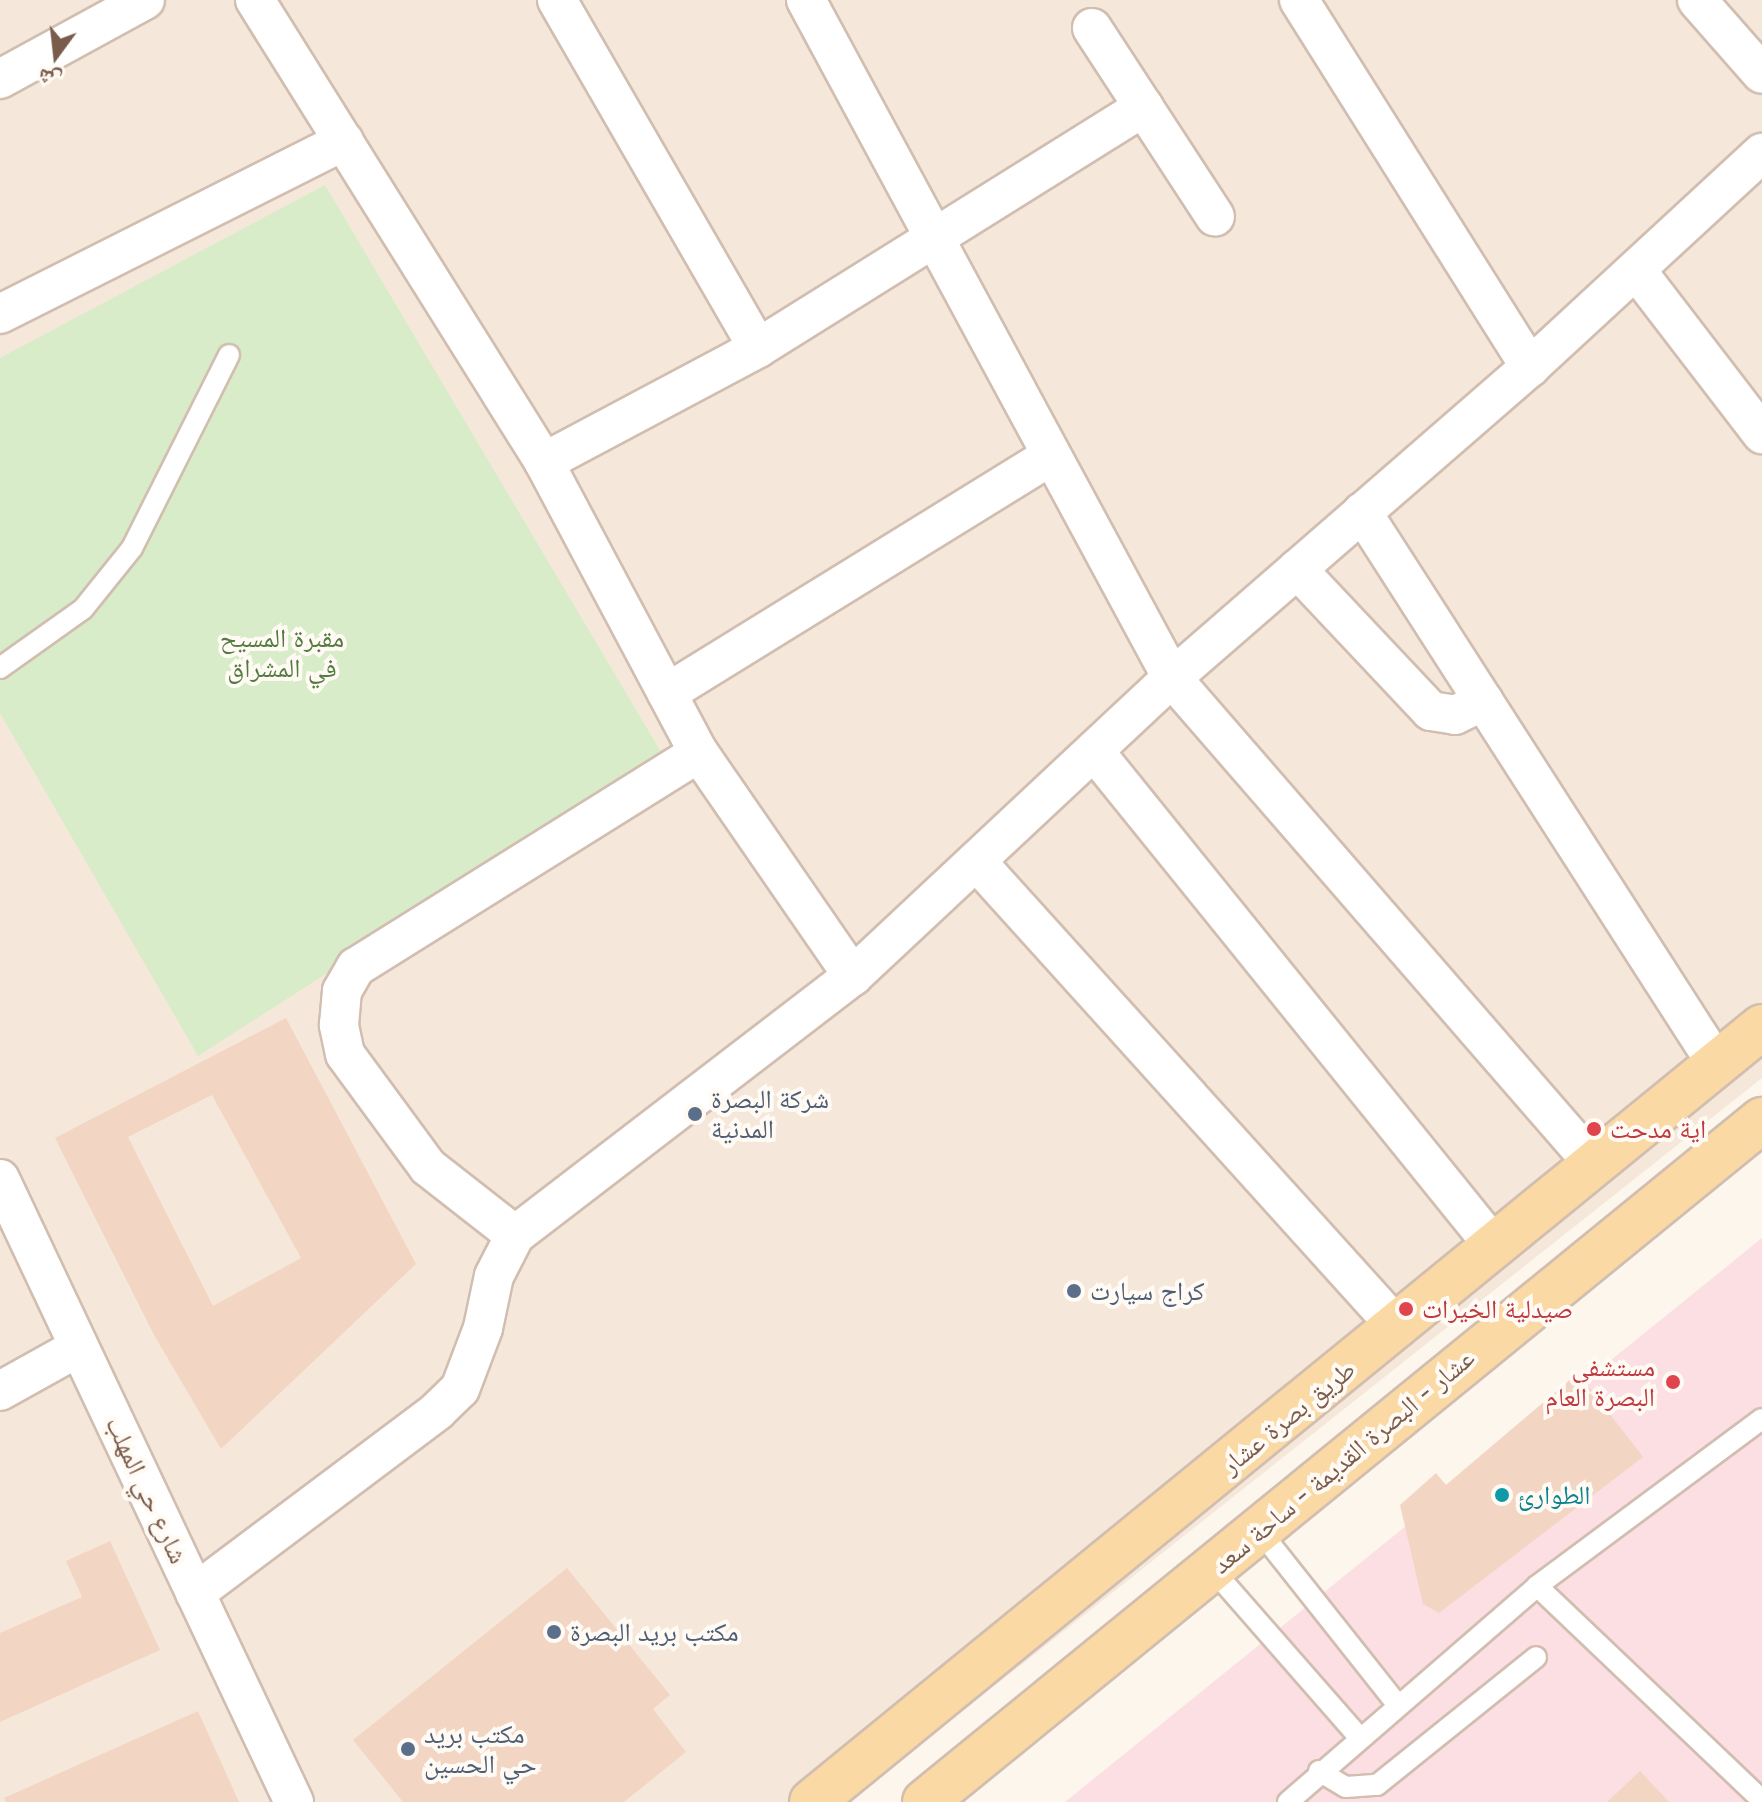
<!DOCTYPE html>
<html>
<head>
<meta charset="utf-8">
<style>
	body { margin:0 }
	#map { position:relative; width:1762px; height:1802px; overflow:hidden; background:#fdf6ec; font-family:Inter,"Noto Naskh Arabic",sans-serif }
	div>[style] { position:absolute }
	.residential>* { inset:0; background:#f5e8da }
	.medical>* { inset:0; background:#fbdfe3 }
	.green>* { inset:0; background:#d8ecc9 }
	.building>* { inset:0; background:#f3d5c3 }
	.roads { filter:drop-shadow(2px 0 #d1beb0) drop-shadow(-2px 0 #d1beb0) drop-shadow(0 2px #d1beb0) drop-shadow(0 -2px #d1beb0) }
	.lane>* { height:20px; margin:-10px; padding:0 10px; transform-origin:10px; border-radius:10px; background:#fff }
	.street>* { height:38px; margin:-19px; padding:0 19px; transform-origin:19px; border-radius:19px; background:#fff }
	.primary>* { height:44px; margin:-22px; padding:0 22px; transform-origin:22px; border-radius:22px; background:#fbd9a5 }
	.dots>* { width:22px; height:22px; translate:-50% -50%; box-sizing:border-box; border:4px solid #fffaf3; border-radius:50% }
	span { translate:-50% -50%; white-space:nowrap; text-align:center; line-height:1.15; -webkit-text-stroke:8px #fffaf3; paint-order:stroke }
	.park-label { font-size:26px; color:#537a41 }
	.service-label { font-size:26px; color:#4e5e75 }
	.left { translate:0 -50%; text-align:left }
	.health-label { font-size:26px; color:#be3a42 }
	.right { translate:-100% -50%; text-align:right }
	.street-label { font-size:26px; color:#7a5c4d }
	.culture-label { font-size:26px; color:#0d838f }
	.north { position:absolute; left:16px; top:16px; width:80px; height:80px; -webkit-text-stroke:6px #fffaf3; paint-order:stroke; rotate:195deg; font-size:22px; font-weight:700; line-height:32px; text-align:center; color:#7a5c4d }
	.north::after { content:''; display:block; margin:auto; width:28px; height:36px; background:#7a5c4d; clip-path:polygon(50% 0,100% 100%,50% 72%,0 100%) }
</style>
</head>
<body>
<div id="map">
	<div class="residential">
		<div style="clip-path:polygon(0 0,1762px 0,1762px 1078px,848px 1802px,0 1802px)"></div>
	</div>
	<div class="medical">
		<div style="clip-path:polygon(1762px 1238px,1762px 1802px,1065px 1802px,1406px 1526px)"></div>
	</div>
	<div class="green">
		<div style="clip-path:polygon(325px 185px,664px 757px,198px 1056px,0 713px,0 358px)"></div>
	</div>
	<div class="building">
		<div style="clip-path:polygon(evenodd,286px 1018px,416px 1264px,221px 1449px,154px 1335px,55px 1138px,286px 1018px,212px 1095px,301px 1258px,213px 1306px,128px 1137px,212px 1095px)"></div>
		<div style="clip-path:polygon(1578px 1373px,1643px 1457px,1439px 1613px,1423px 1604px,1400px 1505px,1436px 1473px,1446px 1485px)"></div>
		<div style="clip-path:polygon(110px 1541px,160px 1650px,0 1722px,0 1633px,82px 1597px,66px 1561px)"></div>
		<div style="clip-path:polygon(567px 1568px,670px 1695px,653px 1709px,686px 1752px,624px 1802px,403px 1802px,353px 1740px)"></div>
		<div style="clip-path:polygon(198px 1711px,239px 1802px,6px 1802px,4px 1798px)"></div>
		<div style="clip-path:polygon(1640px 1771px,1669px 1802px,1607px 1802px)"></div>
	</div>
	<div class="roads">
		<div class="lane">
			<div style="left:0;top:668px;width:102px;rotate:-35.4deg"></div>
			<div style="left:83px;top:609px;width:78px;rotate:-51.2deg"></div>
			<div style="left:132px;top:548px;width:216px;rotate:-63.3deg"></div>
			<div style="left:1259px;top:1530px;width:222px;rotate:51.6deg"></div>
			<div style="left:1212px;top:1569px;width:223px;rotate:48.8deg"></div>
			<div style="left:1537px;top:1586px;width:311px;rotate:43.6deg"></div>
			<div style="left:1319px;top:1771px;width:31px;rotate:31deg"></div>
			<div style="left:1346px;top:1787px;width:31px;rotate:-4deg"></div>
			<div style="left:1377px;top:1785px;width:204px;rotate:-38.8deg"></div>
			<div style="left:1288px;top:1802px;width:330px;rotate:-40.9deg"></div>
			<div style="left:1537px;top:1586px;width:280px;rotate:-36.6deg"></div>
		</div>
		<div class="street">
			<div style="left:255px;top:0;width:545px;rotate:57.97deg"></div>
			<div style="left:544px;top:462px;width:330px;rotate:62deg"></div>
			<div style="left:699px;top:753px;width:271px;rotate:55.4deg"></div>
			<div style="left:557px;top:0;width:402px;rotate:60deg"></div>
			<div style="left:806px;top:0;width:770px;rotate:61.64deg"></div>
			<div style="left:1172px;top:678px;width:641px;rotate:49.05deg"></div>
			<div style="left:1299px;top:0;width:434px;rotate:57.8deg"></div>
			<div style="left:1697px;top:0;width:98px;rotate:48.7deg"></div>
			<div style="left:1092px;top:28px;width:225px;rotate:56.9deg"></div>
			<div style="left:0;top:79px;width:165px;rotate:-28.6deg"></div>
			<div style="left:1636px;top:270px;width:207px;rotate:52.5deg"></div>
			<div style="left:0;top:314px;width:385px;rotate:-26.7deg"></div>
			<div style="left:544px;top:462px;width:242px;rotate:-28deg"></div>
			<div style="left:758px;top:348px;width:455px;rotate:-32deg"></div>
			<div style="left:1362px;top:512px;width:655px;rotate:57.28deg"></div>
			<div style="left:1297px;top:569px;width:195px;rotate:46.7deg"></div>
			<div style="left:1431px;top:711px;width:24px;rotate:9deg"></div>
			<div style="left:1455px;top:715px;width:32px;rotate:-26deg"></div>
			<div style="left:667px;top:693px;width:451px;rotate:-31.7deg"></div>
			<div style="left:1094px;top:751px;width:636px;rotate:51.06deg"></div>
			<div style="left:976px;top:861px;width:629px;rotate:47.9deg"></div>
			<div style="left:0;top:1179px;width:689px;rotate:64.74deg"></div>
			<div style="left:515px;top:1235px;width:110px;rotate:-142deg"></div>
			<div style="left:428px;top:1167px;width:140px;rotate:-126.3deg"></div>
			<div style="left:345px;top:1054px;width:30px;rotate:-102deg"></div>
			<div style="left:339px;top:1025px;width:34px;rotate:-85deg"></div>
			<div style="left:342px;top:991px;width:28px;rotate:-60deg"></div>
			<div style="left:356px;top:967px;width:404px;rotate:-32deg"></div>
			<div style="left:0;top:1391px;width:90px;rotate:-29.1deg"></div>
			<div style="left:195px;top:1593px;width:303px;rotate:-36.9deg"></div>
			<div style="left:437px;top:1411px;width:32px;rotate:-44deg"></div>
			<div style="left:460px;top:1389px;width:65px;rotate:-69.3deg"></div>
			<div style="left:483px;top:1328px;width:53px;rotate:-78.1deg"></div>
			<div style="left:494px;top:1276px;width:46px;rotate:-62.9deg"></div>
			<div style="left:515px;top:1235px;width:426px;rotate:-37.5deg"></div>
			<div style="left:853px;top:976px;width:437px;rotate:-43.1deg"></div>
			<div style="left:1172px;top:678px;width:474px;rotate:-41deg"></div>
			<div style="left:1530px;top:367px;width:316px;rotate:-42.7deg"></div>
		</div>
		<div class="primary">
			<div style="left:812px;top:1802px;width:1226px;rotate:-39.21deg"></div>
			<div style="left:925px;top:1802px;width:1080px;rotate:-39.17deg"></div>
		</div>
	</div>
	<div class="dots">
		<div style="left:695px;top:1114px;background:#5c6f8a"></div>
		<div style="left:1594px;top:1129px;background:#e0444e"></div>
		<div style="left:1074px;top:1291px;background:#5c6f8a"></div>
		<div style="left:1406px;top:1309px;background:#e0444e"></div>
		<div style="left:1673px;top:1382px;background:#e0444e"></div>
		<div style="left:1502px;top:1495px;background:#0f9aa8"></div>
		<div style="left:554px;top:1632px;background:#5c6f8a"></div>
		<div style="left:408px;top:1749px;background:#5c6f8a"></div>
	</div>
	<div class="park-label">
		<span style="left:282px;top:653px">مقبرة المسيح<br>في المشراق</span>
	</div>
	<div class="service-label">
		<span class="left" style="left:711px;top:1114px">شركة البصرة<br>المدنية</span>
		<span class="left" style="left:1090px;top:1291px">كراج سيارت</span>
		<span class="left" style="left:570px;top:1632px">مكتب بريد البصرة</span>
		<span class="left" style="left:424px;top:1749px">مكتب بريد<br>حي الحسين</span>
	</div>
	<div class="health-label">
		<span class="left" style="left:1610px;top:1129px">اية مدحت</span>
		<span class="left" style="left:1422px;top:1309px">صيدلية الخيرات</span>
		<span class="right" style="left:1655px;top:1382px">مستشفى<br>البصرة العام</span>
	</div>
	<div class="street-label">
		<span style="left:1288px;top:1417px;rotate:-39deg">طريق بصرة عشار</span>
		<span style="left:1343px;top:1461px;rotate:-40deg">عشار - البصرة القديمة - ساحة سعد</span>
		<span style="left:147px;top:1490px;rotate:65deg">شارع حي المهلب</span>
	</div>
	<div class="culture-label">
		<span class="left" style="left:1518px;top:1495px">الطوارئ</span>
	</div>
	<div class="north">ش</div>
</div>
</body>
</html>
